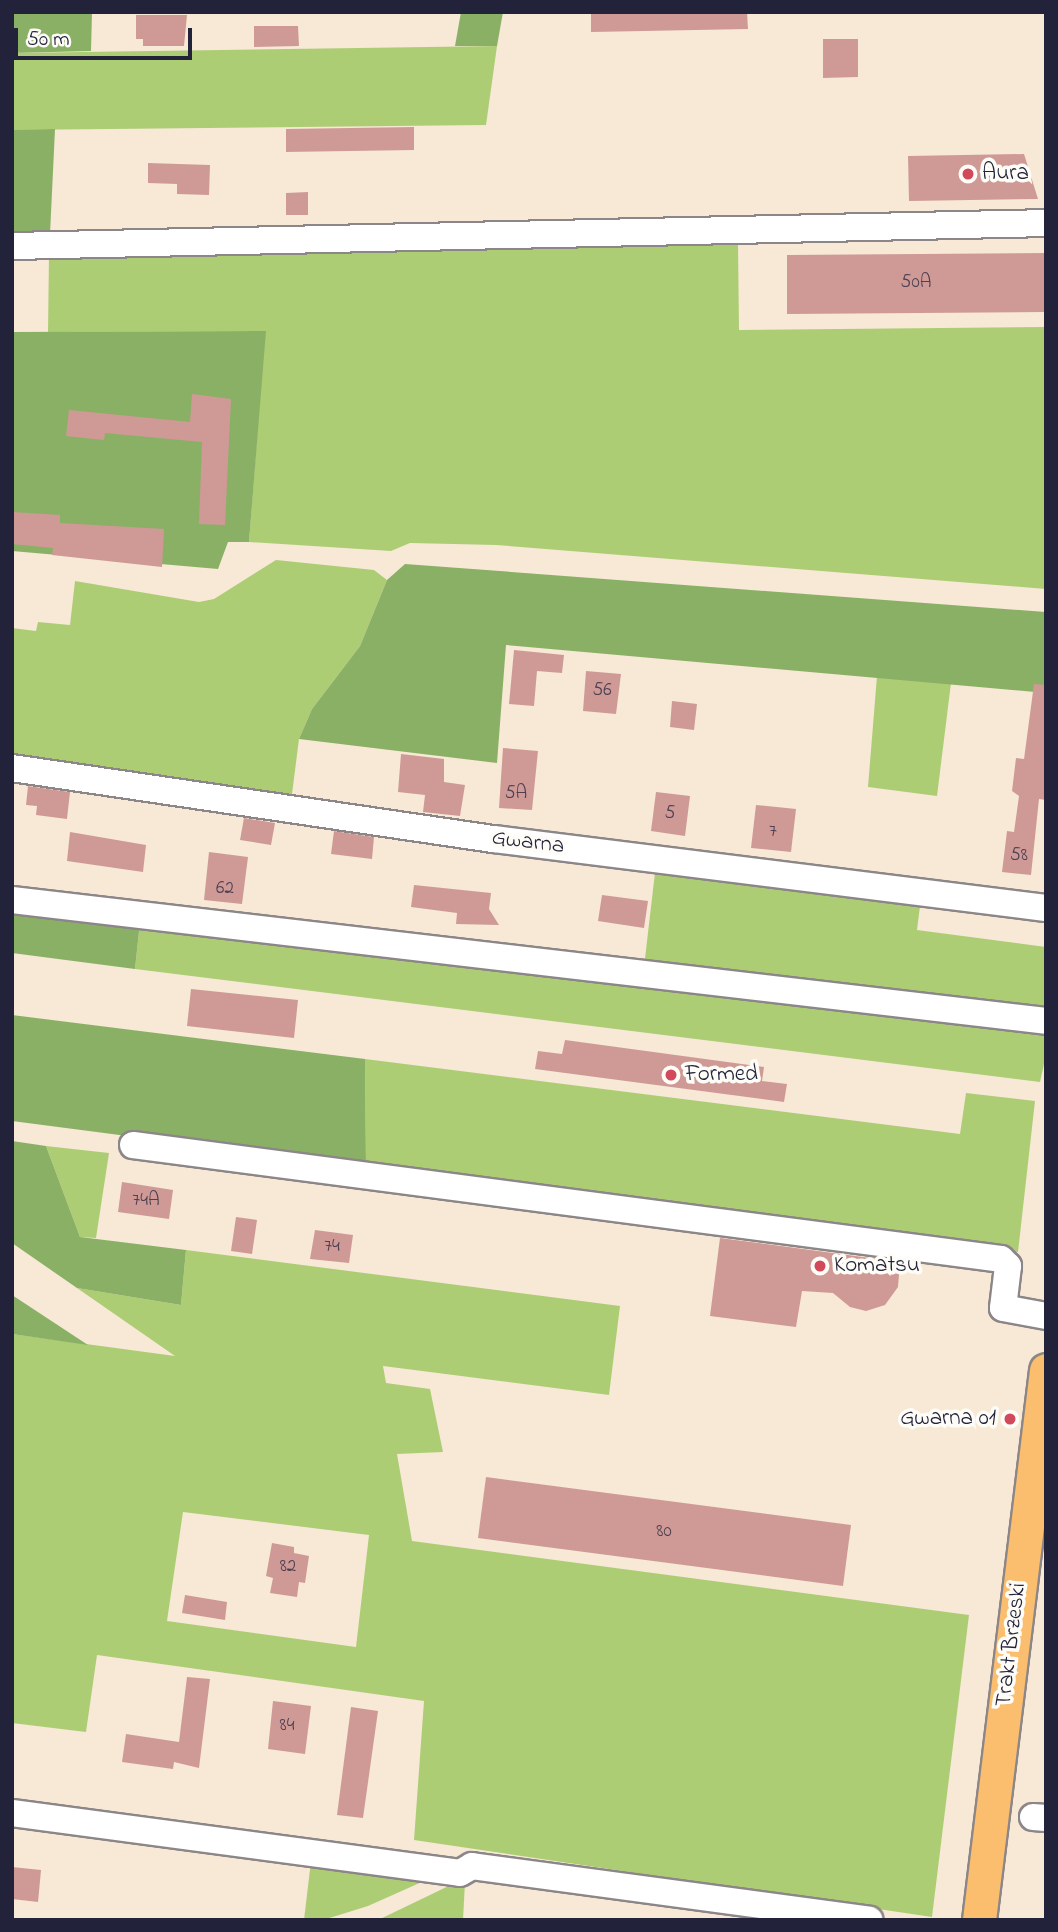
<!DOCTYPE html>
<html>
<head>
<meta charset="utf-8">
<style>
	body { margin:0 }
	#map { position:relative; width:1058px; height:1932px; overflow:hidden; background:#f7e9d6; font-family:"Indie Flower",sans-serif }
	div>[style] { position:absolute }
	.green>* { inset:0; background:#adcd75 }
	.forest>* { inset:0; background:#8ab066 }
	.building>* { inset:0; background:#cf9a96 }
	.roads { filter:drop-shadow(2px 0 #8c8688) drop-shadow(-2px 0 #8c8688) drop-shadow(0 2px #8c8688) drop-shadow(0 -2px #8c8688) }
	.minor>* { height:26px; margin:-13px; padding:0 13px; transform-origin:13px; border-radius:13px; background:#fff }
	.major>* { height:33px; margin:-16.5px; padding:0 16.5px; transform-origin:16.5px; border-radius:16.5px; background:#fabe6e }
	.dots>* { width:19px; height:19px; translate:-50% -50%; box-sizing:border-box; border:4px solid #fdfcf7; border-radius:50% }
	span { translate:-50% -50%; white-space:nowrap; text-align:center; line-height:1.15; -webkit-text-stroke:7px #fdfcf7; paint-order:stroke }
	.number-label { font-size:19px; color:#4d4052 }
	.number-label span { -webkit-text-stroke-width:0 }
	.poi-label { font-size:23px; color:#22223b }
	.left { translate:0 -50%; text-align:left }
	.right { translate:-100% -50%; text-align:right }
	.street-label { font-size:23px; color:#22223b }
	.frame { position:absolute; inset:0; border:14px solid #22223b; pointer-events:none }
	.scale { position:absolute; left:14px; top:28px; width:178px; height:32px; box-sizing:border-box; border:4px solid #22223b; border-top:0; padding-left:9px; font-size:21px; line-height:24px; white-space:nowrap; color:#22223b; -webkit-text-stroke:5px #fdfcf7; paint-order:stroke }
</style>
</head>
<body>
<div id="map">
	<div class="green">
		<div style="clip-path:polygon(497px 46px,486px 125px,12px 130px,12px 53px)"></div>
		<div style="clip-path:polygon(738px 242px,739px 330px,1046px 327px,1046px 589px,496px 545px,410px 543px,391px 551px,249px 542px,265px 331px,48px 332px,49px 254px)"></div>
		<div style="clip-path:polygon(276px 560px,374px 570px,387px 580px,360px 646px,312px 709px,299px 739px,291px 802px,12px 763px,12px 628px,36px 631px,38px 622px,70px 625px,75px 581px,199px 602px,214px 599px)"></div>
		<div style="clip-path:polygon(877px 676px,951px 683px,937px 796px,868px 787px)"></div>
		<div style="clip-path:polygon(656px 864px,921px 898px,917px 930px,1046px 947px,1046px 1014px,644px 967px)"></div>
		<div style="clip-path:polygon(140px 922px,1046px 1031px,1046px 1055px,1040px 1082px,135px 969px)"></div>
		<div style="clip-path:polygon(365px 1059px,960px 1134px,966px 1093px,1035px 1101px,1018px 1252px,366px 1167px)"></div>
		<div style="clip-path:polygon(46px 1146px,109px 1153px,96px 1238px,80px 1237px)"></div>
		<div style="clip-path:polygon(evenodd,186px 1250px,620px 1306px,609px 1395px,383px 1366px,386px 1383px,430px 1389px,443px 1452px,397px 1454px,412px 1541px,969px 1615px,932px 1917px,414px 1840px,424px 1701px,97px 1655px,86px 1732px,12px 1723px,12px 1334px,175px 1356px,77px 1288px,181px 1305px,186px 1250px,183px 1512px,369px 1535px,356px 1647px,167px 1621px,183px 1512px)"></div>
		<div style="clip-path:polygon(311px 1861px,433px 1877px,368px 1906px,323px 1920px,304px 1920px)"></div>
		<div style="clip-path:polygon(459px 1881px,465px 1882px,463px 1920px,378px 1920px)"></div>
	</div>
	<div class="forest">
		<div style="clip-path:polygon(12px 12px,92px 12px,91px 51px,12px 53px)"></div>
		<div style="clip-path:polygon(461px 12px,503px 12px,497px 46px,455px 46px)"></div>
		<div style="clip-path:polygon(55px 129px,50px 234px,12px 234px,12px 130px)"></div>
		<div style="clip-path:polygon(266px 331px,249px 542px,228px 542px,218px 569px,12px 551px,12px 332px)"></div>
		<div style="clip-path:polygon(405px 564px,1046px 612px,1046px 693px,506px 645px,497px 763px,299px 739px,312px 709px,360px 646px,387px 580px)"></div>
		<div style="clip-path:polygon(12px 907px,140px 922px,135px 969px,12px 953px)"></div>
		<div style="clip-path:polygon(12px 1015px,365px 1059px,366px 1167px,12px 1121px)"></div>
		<div style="clip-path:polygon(12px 1141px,46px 1146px,80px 1237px,186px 1250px,181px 1305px,77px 1288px,12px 1243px)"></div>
		<div style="clip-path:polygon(12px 1295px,88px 1345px,12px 1334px)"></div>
	</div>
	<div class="building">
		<div style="clip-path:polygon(591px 12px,747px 12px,748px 29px,591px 32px)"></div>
		<div style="clip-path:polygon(136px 15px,187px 15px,184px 46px,143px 46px,143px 39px,136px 39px)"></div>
		<div style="clip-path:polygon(254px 26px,298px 26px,299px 46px,254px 47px)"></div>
		<div style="clip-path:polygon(823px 39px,858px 39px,858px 77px,823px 78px)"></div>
		<div style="clip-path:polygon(414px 127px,414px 150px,286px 152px,286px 129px)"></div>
		<div style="clip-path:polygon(1024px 154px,1038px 199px,909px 201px,908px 156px)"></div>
		<div style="clip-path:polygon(148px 163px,210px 165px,209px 195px,177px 194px,177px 184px,148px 183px)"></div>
		<div style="clip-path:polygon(308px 192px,308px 215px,286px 215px,286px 193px)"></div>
		<div style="clip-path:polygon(1046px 253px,1046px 312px,787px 314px,787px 255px)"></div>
		<div style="clip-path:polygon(192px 394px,231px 399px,225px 525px,199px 524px,202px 442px,105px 433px,104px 440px,66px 436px,69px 410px,190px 422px)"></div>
		<div style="clip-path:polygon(12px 512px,60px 515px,60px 523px,164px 529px,162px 567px,52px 555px,53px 548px,12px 544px)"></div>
		<div style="clip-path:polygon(514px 650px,564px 655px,562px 673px,537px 671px,534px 706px,509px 704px)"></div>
		<div style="clip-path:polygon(586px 671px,621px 674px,616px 714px,583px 711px)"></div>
		<div style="clip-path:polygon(1034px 684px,1046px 685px,1046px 800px,1039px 799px,1031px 875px,1002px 872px,1007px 831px,1014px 832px,1019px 796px,1012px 791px,1016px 758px,1024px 759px)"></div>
		<div style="clip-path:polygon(672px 701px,697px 704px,694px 730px,670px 727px)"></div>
		<div style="clip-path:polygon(503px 748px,538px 751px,532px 810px,499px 808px)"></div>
		<div style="clip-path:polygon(401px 754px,444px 759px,444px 782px,465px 785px,460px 816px,423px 812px,425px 795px,398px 792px)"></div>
		<div style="clip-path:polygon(28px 786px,70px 792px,67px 819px,36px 815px,37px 806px,26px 805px)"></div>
		<div style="clip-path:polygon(656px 792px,690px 796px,685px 836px,651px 831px)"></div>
		<div style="clip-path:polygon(756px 805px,796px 809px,791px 852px,751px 848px)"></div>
		<div style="clip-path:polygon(244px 818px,275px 823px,271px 845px,240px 840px)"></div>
		<div style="clip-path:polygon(334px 831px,374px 837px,372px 859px,331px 854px)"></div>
		<div style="clip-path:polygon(70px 832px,146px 845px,143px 872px,67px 861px)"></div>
		<div style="clip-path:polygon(209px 852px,248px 857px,242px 904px,204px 900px)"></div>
		<div style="clip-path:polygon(414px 885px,491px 893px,489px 909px,499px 925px,456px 924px,457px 913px,411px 907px)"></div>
		<div style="clip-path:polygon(602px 895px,648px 901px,644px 928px,598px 921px)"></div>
		<div style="clip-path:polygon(191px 989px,298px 1000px,294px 1038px,187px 1026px)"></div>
		<div style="clip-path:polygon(565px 1040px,764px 1067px,762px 1081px,787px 1084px,784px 1102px,535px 1069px,538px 1051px,562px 1054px)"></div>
		<div style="clip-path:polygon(122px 1182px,173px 1190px,169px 1219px,118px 1212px)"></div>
		<div style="clip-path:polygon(236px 1217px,257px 1220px,252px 1254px,231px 1251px)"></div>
		<div style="clip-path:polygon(315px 1230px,353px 1235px,349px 1263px,310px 1259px)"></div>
		<div style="clip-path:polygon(720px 1238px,900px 1262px,898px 1287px,885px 1305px,866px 1311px,850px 1307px,833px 1293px,802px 1291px,796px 1327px,710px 1316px)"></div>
		<div style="clip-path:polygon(486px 1477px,851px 1525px,843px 1586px,478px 1538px)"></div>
		<div style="clip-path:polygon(272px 1543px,294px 1547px,294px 1553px,309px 1556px,305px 1583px,299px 1582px,297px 1597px,270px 1593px,273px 1578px,266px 1576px)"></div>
		<div style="clip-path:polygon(185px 1595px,227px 1602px,225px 1620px,182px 1613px)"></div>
		<div style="clip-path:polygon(187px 1677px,210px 1679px,199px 1768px,174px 1762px,173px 1769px,122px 1762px,126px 1734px,179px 1742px)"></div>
		<div style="clip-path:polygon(273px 1701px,311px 1706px,305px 1754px,268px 1749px)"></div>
		<div style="clip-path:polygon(351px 1707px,378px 1711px,363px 1818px,337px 1815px)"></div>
		<div style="clip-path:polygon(12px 1867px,41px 1870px,38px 1902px,12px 1899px)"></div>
	</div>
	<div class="roads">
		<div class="minor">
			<div style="left:12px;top:246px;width:1034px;rotate:-1.27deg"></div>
			<div style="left:12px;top:768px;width:487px;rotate:8.4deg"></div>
			<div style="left:494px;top:839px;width:556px;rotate:7.13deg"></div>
			<div style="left:12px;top:900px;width:1041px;rotate:6.67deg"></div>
			<div style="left:133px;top:1145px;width:875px;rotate:7.48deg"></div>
			<div style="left:1001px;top:1259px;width:10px;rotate:45deg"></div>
			<div style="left:1008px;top:1266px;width:42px;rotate:96.8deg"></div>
			<div style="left:1003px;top:1308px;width:44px;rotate:10.5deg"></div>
			<div style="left:12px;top:1813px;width:452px;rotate:7.6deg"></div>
			<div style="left:460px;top:1873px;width:14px;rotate:-30deg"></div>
			<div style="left:472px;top:1866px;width:401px;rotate:7.7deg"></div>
			<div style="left:1033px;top:1817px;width:13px;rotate:4deg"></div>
		</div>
		<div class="major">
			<div style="left:979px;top:1920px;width:554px;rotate:-83.05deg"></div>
		</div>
	</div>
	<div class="dots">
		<div style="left:968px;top:174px;background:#d1495b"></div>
		<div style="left:671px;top:1075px;background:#d1495b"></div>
		<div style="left:820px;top:1266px;background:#d1495b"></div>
		<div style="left:1010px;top:1419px;background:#d1495b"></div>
	</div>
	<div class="number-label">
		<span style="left:916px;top:283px">50A</span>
		<span style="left:602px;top:691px">56</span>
		<span style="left:516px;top:794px">5A</span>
		<span style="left:670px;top:814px">5</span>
		<span style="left:773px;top:832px">7</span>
		<span style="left:1019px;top:856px">58</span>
		<span style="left:225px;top:889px">62</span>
		<span style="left:146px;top:1201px">74A</span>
		<span style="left:332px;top:1247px">74</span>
		<span style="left:664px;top:1532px">80</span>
		<span style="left:288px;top:1567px">82</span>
		<span style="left:287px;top:1726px">84</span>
	</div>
	<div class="poi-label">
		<span class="left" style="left:982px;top:174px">Aura</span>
		<span class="left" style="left:685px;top:1075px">Formed</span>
		<span class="left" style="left:834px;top:1266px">Komatsu</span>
		<span class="right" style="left:996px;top:1419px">Gwarna 01</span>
	</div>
	<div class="street-label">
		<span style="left:528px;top:843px;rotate:7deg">Gwarna</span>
		<span style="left:1012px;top:1645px;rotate:-83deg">Trakt Brzeski</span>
	</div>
	<div class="frame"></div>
	<div class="scale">50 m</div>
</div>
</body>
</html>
